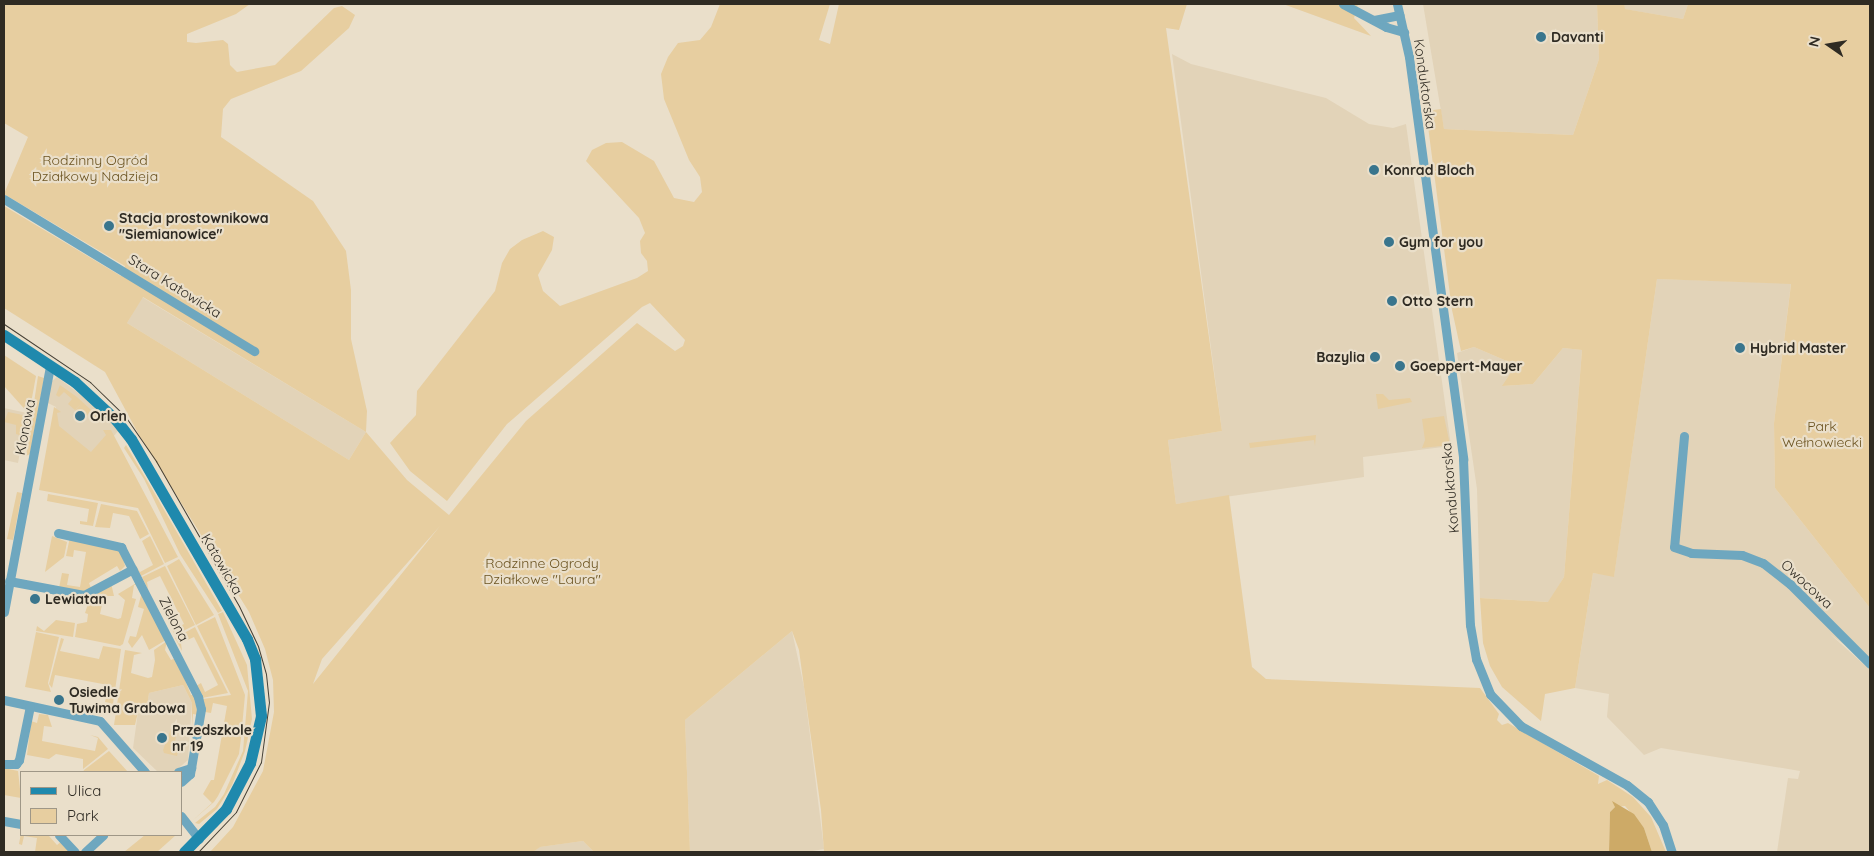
<!DOCTYPE html>
<html>
<head>
<meta charset="utf-8">
<style>
	body { margin:0 }
	#map { position:relative; width:1874px; height:856px; overflow:hidden; background:#eadfca; font-family:Quicksand,sans-serif }
	div>[style] { position:absolute }
	.built>* { inset:0; background:#e2d3b8 }
	.green>* { inset:0; background:#e7cea0 }
	.water>* { inset:0; background:#cdaa67 }
	.street>* { height:9px; margin:-4.5px; padding:0 4.5px; transform-origin:4.5px; border-radius:4.5px; background:#6ea7bf }
	.secondary>* { height:11px; margin:-5.5px; padding:0 5.5px; transform-origin:5.5px; border-radius:5.5px; background:#1f89ad }
	.tram>* { height:1px; margin:-0.5px; padding:0 0.5px; transform-origin:0.5px; border-radius:0.5px; background:#454036 }
	.dots>* { width:14px; height:14px; translate:-50% -50%; box-sizing:border-box; border:2px solid #eadfca; border-radius:50% }
	span { translate:-50% -50%; white-space:nowrap; text-align:center; line-height:1.15; -webkit-text-stroke:4.5px #eadfca; paint-order:stroke }
	.poi-label { font-size:14px; color:#2f2b23; font-weight:700 }
	.left { translate:0 -50%; text-align:left }
	.right { translate:-100% -50%; text-align:right }
	.street-label { font-size:14px; color:#2f2b23 }
	.park-label { font-size:14px; color:#6c5421 }
	.frame { position:absolute; inset:0; border:5px solid #2f2b23; pointer-events:none }
	.legend { position:absolute; left:20px; top:771px; width:162px; height:65px; box-sizing:border-box; background:#eadfca; border:1px solid #9f9787; margin:0; padding:6px 9px; list-style:none; font-size:15px; color:#2f2b23 }
	.legend li { display:flex; align-items:center; gap:10px; height:25px }
	.legend b { width:25px; border:1px solid #9f9787 }
	.north { position:absolute; left:1804px; top:20px; width:50px; height:50px; -webkit-text-stroke:4px #eadfca; paint-order:stroke; rotate:283deg; font-size:14px; font-weight:700; line-height:20px; text-align:center; color:#2f2b23 }
	.north::after { content:''; display:block; margin:auto; width:18px; height:22px; background:#2f2b23; clip-path:polygon(50% 0,100% 100%,50% 72%,0 100%) }
</style>
</head>
<body>
<div id="map">
	<div class="built">
		<div style="clip-path:polygon(1423px 4px,1597px 4px,1599px 59px,1573px 135px,1444px 129px)"></div>
		<div style="clip-path:polygon(1624px 4px,1688px 4px,1683px 19px,1624px 9px)"></div>
		<div style="clip-path:polygon(1172px 54px,1191px 64px,1326px 98px,1369px 124px,1393px 128px,1406px 124px,1451px 446px,1363px 457px,1364px 477px,1176px 504px,1168px 440px,1222px 431px)"></div>
		<div style="clip-path:polygon(1657px 279px,1791px 283px,1774px 423px,1775px 488px,1870px 608px,1870px 664px,1830px 634px,1870px 670px,1870px 852px,1777px 852px,1788px 778px,1798px 779px,1800px 771px,1661px 748px,1644px 755px,1607px 717px,1609px 694px,1575px 688px,1593px 573px,1614px 576px)"></div>
		<div style="clip-path:polygon(142px 297px,366px 432px,349px 460px,127px 323px)"></div>
		<div style="clip-path:polygon(1474px 347px,1516px 365px,1503px 386px,1533px 384px,1563px 348px,1582px 350px,1564px 577px,1549px 602px,1480px 598px,1477px 489px,1457px 353px)"></div>
		<div style="clip-path:polygon(57px 377px,102px 411px,118px 431px,95px 459px,52px 423px,56px 407px,46px 402px,51px 382px)"></div>
		<div style="clip-path:polygon(4px 408px,27px 413px,18px 463px,4px 460px)"></div>
		<div style="clip-path:polygon(792px 631px,804px 687px,824px 849px,807px 852px,690px 852px,685px 720px)"></div>
		<div style="clip-path:polygon(183px 685px,192px 703px,188px 760px,174px 772px,158px 772px,133px 748px,138px 712px,146px 713px,149px 693px)"></div>
		<div style="clip-path:polygon(583px 841px,594px 852px,533px 852px,539px 847px)"></div>
	</div>
	<div class="green">
		<div style="clip-path:polygon(evenodd,4px 4px,250px 4px,236px 14px,187px 34px,187px 42px,196px 43px,223px 40px,228px 44px,230px 65px,237px 72px,275px 65px,334px 8px,342px 6px,355px 15px,349px 28px,301px 71px,231px 99px,223px 109px,221px 137px,313px 201px,346px 251px,351px 290px,351px 339px,367px 411px,366px 432px,407px 480px,449px 515px,526px 421px,637px 323px,675px 351px,683px 346px,685px 340px,650px 303px,642px 307px,507px 424px,447px 501px,410px 471px,390px 443px,416px 415px,417px 391px,495px 291px,502px 263px,510px 249px,522px 240px,543px 231px,554px 237px,552px 250px,538px 275px,543px 291px,560px 306px,637px 278px,648px 271px,647px 261px,641px 253px,640px 241px,645px 233px,639px 218px,586px 161px,592px 150px,606px 143px,622px 142px,654px 161px,674px 198px,694px 202px,702px 192px,700px 177px,689px 160px,664px 99px,661px 74px,668px 57px,678px 43px,700px 40px,711px 27px,720px 4px,830px 4px,819px 40px,830px 44px,839px 4px,1187px 4px,1179px 30px,1166px 28px,1222px 431px,1168px 440px,1176px 504px,1229px 495px,1252px 667px,1266px 679px,1480px 688px,1499px 714px,1497px 720px,1502px 725px,1508px 723px,1599px 776px,1598px 784px,1607px 780px,1633px 797px,1651px 817px,1666px 852px,1652px 852px,1644px 828px,1625px 806px,1615px 807px,1610px 812px,1609px 852px,824px 852px,821px 810px,804px 687px,799px 650px,792px 631px,685px 720px,690px 852px,594px 852px,583px 841px,540px 847px,533px 852px,210px 852px,233px 827px,263px 771px,274px 712px,273px 680px,265px 649px,249px 612px,139px 435px,105px 372px,4px 308px,4px 206px,121px 276px,125px 266px,4px 194px,28px 137px,4px 123px,4px 4px,143px 297px,366px 432px,349px 460px,127px 323px,143px 297px,4px 4px,440px 526px,313px 684px,322px 659px,440px 526px)"></div>
		<div style="clip-path:polygon(1283px 4px,1358px 4px,1354px 18px,1371px 36px)"></div>
		<div style="clip-path:polygon(1597px 4px,1624px 4px,1625px 9px,1683px 19px,1688px 4px,1870px 4px,1870px 608px,1775px 488px,1774px 423px,1791px 284px,1657px 279px,1614px 577px,1593px 573px,1575px 688px,1545px 694px,1541px 721px,1502px 687px,1490px 666px,1483px 643px,1480px 598px,1548px 602px,1564px 577px,1582px 350px,1563px 348px,1533px 384px,1502px 386px,1516px 365px,1474px 347px,1461px 351px,1452px 310px,1426px 111px,1441px 109px,1444px 129px,1573px 135px,1599px 59px)"></div>
		<div style="clip-path:polygon(4px 355px,36px 376px,29px 414px,4px 386px)"></div>
		<div style="clip-path:polygon(38px 376px,44px 378px,30px 454px,26px 456px)"></div>
		<div style="clip-path:polygon(60px 385px,77px 397px,102px 420px,91px 418px,89px 420px,89px 413px,85px 418px,81px 415px,83px 412px,75px 411px,81px 404px,75px 410px,68px 404px,72px 399px,64px 392px,59px 397px,56px 395px)"></div>
		<div style="clip-path:polygon(1376px 394px,1383px 394px,1389px 400px,1410px 398px,1412px 402px,1378px 409px)"></div>
		<div style="clip-path:polygon(54px 407px,61px 412px,57px 413px,59px 426px,91px 452px,106px 435px,103px 430px,111px 430px,178px 557px,165px 563px,138px 508px,39px 490px)"></div>
		<div style="clip-path:polygon(8px 412px,23px 415px,28px 421px,21px 455px,15px 451px,19px 435px,16px 434px,16px 425px,4px 422px)"></div>
		<div style="clip-path:polygon(1444px 416px,1450px 445px,1422px 448px,1425px 440px,1422px 419px)"></div>
		<div style="clip-path:polygon(1316px 435px,1315px 446px,1314px 440px,1250px 448px,1249px 443px)"></div>
		<div style="clip-path:polygon(126px 445px,151px 487px,222px 611px,218px 613px,180px 554px,144px 479px,124px 448px)"></div>
		<div style="clip-path:polygon(17px 492px,22px 493px,13px 540px,7px 539px)"></div>
		<div style="clip-path:polygon(48px 494px,98px 503px,93px 526px,80px 524px,80px 521px,87px 522px,89px 509px,47px 501px)"></div>
		<div style="clip-path:polygon(101px 504px,137px 511px,149px 534px,140px 539px,129px 516px,113px 513px,110px 528px,95px 527px)"></div>
		<div style="clip-path:polygon(52px 536px,67px 542px,64px 557px,45px 572px)"></div>
		<div style="clip-path:polygon(150px 536px,164px 564px,141px 576px,135px 564px,140px 572px,153px 565px,142px 541px)"></div>
		<div style="clip-path:polygon(70px 537px,121px 550px,125px 566px,120px 571px,117px 566px,89px 583px,91px 588px,84px 591px,59px 588px,62px 573px,69px 574px,67px 585px,80px 587px,86px 552px,74px 550px,73px 557px,66px 556px)"></div>
		<div style="clip-path:polygon(179px 559px,214px 615px,196px 625px,167px 566px)"></div>
		<div style="clip-path:polygon(165px 566px,195px 625px,175px 635px,172px 630px,184px 624px,160px 576px,147px 582px,148px 589px,142px 577px)"></div>
		<div style="clip-path:polygon(138px 582px,139px 585px,134px 585px,132px 598px,136px 599px,123px 644px,120px 646px,75px 637px,77px 624px,87px 622px,88px 614px,85px 613px,91px 595px,111px 583px,114px 596px,104px 596px,100px 614px,118px 619px,121px 618px,125px 600px,118px 594px)"></div>
		<div style="clip-path:polygon(142px 592px,166px 640px,149px 650px,142px 635px,132px 648px,128px 642px,130px 636px,136px 637px,144px 609px,138px 607px)"></div>
		<div style="clip-path:polygon(223px 612px,247px 665px,252px 719px,245px 751px,232px 785px,217px 809px,199px 824px,195px 823px,215px 807px,224px 794px,243px 751px,248px 691px,218px 614px)"></div>
		<div style="clip-path:polygon(215px 617px,245px 695px,241px 738px,239px 754px,218px 796px,214px 802px,192px 821px,212px 803px,203px 794px,211px 780px,214px 780px,227px 706px,213px 703px,211px 713px,205px 712px,203px 699px,231px 695px,197px 626px)"></div>
		<div style="clip-path:polygon(56px 620px,75px 623px,73px 637px,36px 631px,37px 626px,44px 631px)"></div>
		<div style="clip-path:polygon(195px 627px,228px 693px,202px 698px,196px 686px,201px 683px,205px 692px,218px 685px,194px 637px,181px 643px,182px 651px,175px 638px)"></div>
		<div style="clip-path:polygon(36px 632px,59px 637px,48px 683px,51px 692px,25px 687px)"></div>
		<div style="clip-path:polygon(61px 638px,64px 639px,60px 651px,99px 659px,103px 646px,121px 649px,113px 704px,105px 702px,108px 685px,55px 675px,52px 688px,49px 684px)"></div>
		<div style="clip-path:polygon(167px 641px,165px 650px,171px 660px,176px 658px,191px 695px,194px 695px,198px 715px,193px 714px,192px 727px,192px 703px,183px 685px,149px 693px,146px 713px,138px 712px,135px 725px,114px 725px,125px 650px,142px 653px,134px 655px,131px 673px,148px 678px,152px 677px,155px 660px,154px 650px)"></div>
		<div style="clip-path:polygon(39px 714px,48px 715px,52px 727px,44px 726px,42px 741px,95px 751px,98px 738px,90px 735px,98px 737px,108px 749px,83px 769px,83px 759px,56px 754px,49px 759px,27px 755px,31px 721px,37px 723px)"></div>
		<div style="clip-path:polygon(172px 726px,178px 727px,175px 741px,180px 742px,177px 756px,164px 753px,163px 750px)"></div>
		<div style="clip-path:polygon(109px 751px,128px 772px,83px 772px,84px 770px)"></div>
		<div style="clip-path:polygon(4px 768px,18px 771px,21px 798px,4px 795px)"></div>
		<div style="clip-path:polygon(21px 833px,49px 836px,57px 845px,62px 841px,72px 852px,35px 852px,37px 838px,24px 836px,22px 845px,19px 844px)"></div>
		<div style="clip-path:polygon(145px 835px,176px 835px,157px 852px,124px 852px)"></div>
	</div>
	<div class="water">
		<div style="clip-path:polygon(1612px 801px,1634px 814px,1644px 828px,1652px 852px,1609px 852px,1610px 812px,1615px 807px)"></div>
	</div>
	<div class="street">
		<div style="left:1343px;top:4px;width:49px;rotate:28.1deg"></div>
		<div style="left:1386px;top:27px;width:19px;rotate:16deg"></div>
		<div style="left:1397px;top:4px;width:54px;rotate:77.2deg"></div>
		<div style="left:1409px;top:57px;width:406px;rotate:82.3deg"></div>
		<div style="left:1463px;top:459px;width:166px;rotate:87.6deg"></div>
		<div style="left:1470px;top:625px;width:35px;rotate:80deg"></div>
		<div style="left:1476px;top:659px;width:38px;rotate:68deg"></div>
		<div style="left:1490px;top:694px;width:45px;rotate:45.9deg"></div>
		<div style="left:1521px;top:726px;width:121px;rotate:29.1deg"></div>
		<div style="left:1627px;top:785px;width:27px;rotate:39deg"></div>
		<div style="left:1648px;top:802px;width:27px;rotate:57deg"></div>
		<div style="left:1663px;top:825px;width:28px;rotate:72deg"></div>
		<div style="left:1374px;top:20px;width:26px;rotate:-11deg"></div>
		<div style="left:4px;top:199px;width:293px;rotate:31.3deg"></div>
		<div style="left:1684px;top:436px;width:111px;rotate:95.1deg"></div>
		<div style="left:1674px;top:547px;width:18px;rotate:19deg"></div>
		<div style="left:1691px;top:553px;width:51px;rotate:2.2deg"></div>
		<div style="left:1742px;top:555px;width:22px;rotate:21deg"></div>
		<div style="left:1763px;top:563px;width:34px;rotate:38deg"></div>
		<div style="left:1790px;top:584px;width:113px;rotate:45deg"></div>
		<div style="left:58px;top:533px;width:65px;rotate:12.5deg"></div>
		<div style="left:121px;top:547px;width:169px;rotate:62.8deg"></div>
		<div style="left:198px;top:697px;width:12px;rotate:76deg"></div>
		<div style="left:201px;top:709px;width:66px;rotate:99.6deg"></div>
		<div style="left:190px;top:774px;width:12px;rotate:138deg"></div>
		<div style="left:9px;top:581px;width:76px;rotate:10.6deg"></div>
		<div style="left:84px;top:595px;width:55px;rotate:-28deg"></div>
		<div style="left:4px;top:612px;width:250px;rotate:-79.4deg"></div>
		<div style="left:4px;top:700px;width:98px;rotate:12.3deg"></div>
		<div style="left:100px;top:721px;width:68px;rotate:48.6deg"></div>
		<div style="left:4px;top:764px;width:12px"></div>
		<div style="left:16px;top:764px;width:5px;rotate:-53deg"></div>
		<div style="left:19px;top:760px;width:55px;rotate:-78.5deg"></div>
		<div style="left:178px;top:772px;width:14px;rotate:-17deg"></div>
		<div style="left:181px;top:816px;width:29px;rotate:52deg"></div>
		<div style="left:4px;top:821px;width:17px;rotate:10deg"></div>
		<div style="left:59px;top:835px;width:23px;rotate:47deg"></div>
		<div style="left:85px;top:852px;width:25px;rotate:-43deg"></div>
	</div>
	<div class="secondary">
		<div style="left:4px;top:335px;width:85px;rotate:33.5deg"></div>
		<div style="left:75px;top:382px;width:56px;rotate:42.8deg"></div>
		<div style="left:116px;top:420px;width:24px;rotate:52deg"></div>
		<div style="left:131px;top:439px;width:231px;rotate:59.9deg"></div>
		<div style="left:247px;top:639px;width:22px;rotate:68deg"></div>
		<div style="left:255px;top:659px;width:57px;rotate:84deg"></div>
		<div style="left:261px;top:716px;width:48px;rotate:103.2deg"></div>
		<div style="left:250px;top:763px;width:52px;rotate:117.6deg"></div>
		<div style="left:226px;top:809px;width:60px;rotate:134.3deg"></div>
	</div>
	<div class="tram">
		<div style="left:4px;top:324px;width:104px;rotate:34deg"></div>
		<div style="left:90px;top:382px;width:49px;rotate:44.2deg"></div>
		<div style="left:125px;top:416px;width:55px;rotate:55.4deg"></div>
		<div style="left:156px;top:461px;width:167px;rotate:60.2deg"></div>
		<div style="left:239px;top:606px;width:44px;rotate:64.6deg"></div>
		<div style="left:258px;top:646px;width:29px;rotate:74deg"></div>
		<div style="left:266px;top:674px;width:28px;rotate:84deg"></div>
		<div style="left:269px;top:702px;width:61px;rotate:97.6deg"></div>
		<div style="left:261px;top:762px;width:56px;rotate:116.6deg"></div>
		<div style="left:236px;top:812px;width:55px;rotate:133.5deg"></div>
	</div>
	<div class="dots">
		<div style="left:1541px;top:37px;background:#39758d"></div>
		<div style="left:1374px;top:170px;background:#39758d"></div>
		<div style="left:109px;top:226px;background:#39758d"></div>
		<div style="left:1389px;top:242px;background:#39758d"></div>
		<div style="left:1392px;top:301px;background:#39758d"></div>
		<div style="left:1740px;top:348px;background:#39758d"></div>
		<div style="left:1375px;top:357px;background:#39758d"></div>
		<div style="left:1400px;top:366px;background:#39758d"></div>
		<div style="left:80px;top:416px;background:#39758d"></div>
		<div style="left:35px;top:599px;background:#39758d"></div>
		<div style="left:59px;top:700px;background:#39758d"></div>
		<div style="left:162px;top:738px;background:#39758d"></div>
	</div>
	<div class="poi-label">
		<span class="left" style="left:1551px;top:37px">Davanti</span>
		<span class="left" style="left:1384px;top:170px">Konrad Bloch</span>
		<span class="left" style="left:119px;top:226px">Stacja prostownikowa<br>"Siemianowice"</span>
		<span class="left" style="left:1399px;top:242px">Gym for you</span>
		<span class="left" style="left:1402px;top:301px">Otto Stern</span>
		<span class="left" style="left:1750px;top:348px">Hybrid Master</span>
		<span class="right" style="left:1365px;top:357px">Bazylia</span>
		<span class="left" style="left:1410px;top:366px">Goeppert-Mayer</span>
		<span class="left" style="left:90px;top:416px">Orlen</span>
		<span class="left" style="left:45px;top:599px">Lewiatan</span>
		<span class="left" style="left:69px;top:700px">Osiedle<br>Tuwima Grabowa</span>
		<span class="left" style="left:172px;top:738px">Przedszkole<br>nr 19</span>
	</div>
	<div class="street-label">
		<span style="left:1425px;top:84px;rotate:82deg">Konduktorska</span>
		<span style="left:175px;top:286px;rotate:32deg">Stara Katowicka</span>
		<span style="left:25px;top:427px;rotate:-79deg">Klonowa</span>
		<span style="left:1450px;top:488px;rotate:-95deg">Konduktorska</span>
		<span style="left:222px;top:564px;rotate:60deg">Katowicka</span>
		<span style="left:1807px;top:584px;rotate:43deg">Owocowa</span>
		<span style="left:174px;top:619px;rotate:63deg">Zielona</span>
	</div>
	<div class="park-label">
		<span style="left:95px;top:168px">Rodzinny Ogród<br>Działkowy Nadzieja</span>
		<span style="left:1822px;top:434px">Park<br>Wełnowiecki</span>
		<span style="left:542px;top:571px">Rodzinne Ogrody<br>Działkowe "Laura"</span>
	</div>
	<div class="frame"></div>
	<ul class="legend">
	<li><b style="height:6px;background:#1f89ad"></b>Ulica</li>
	<li><b style="height:14px;background:#e7cea0"></b>Park</li>
	</ul>
	<div class="north">N</div>
</div>
</body>
</html>
